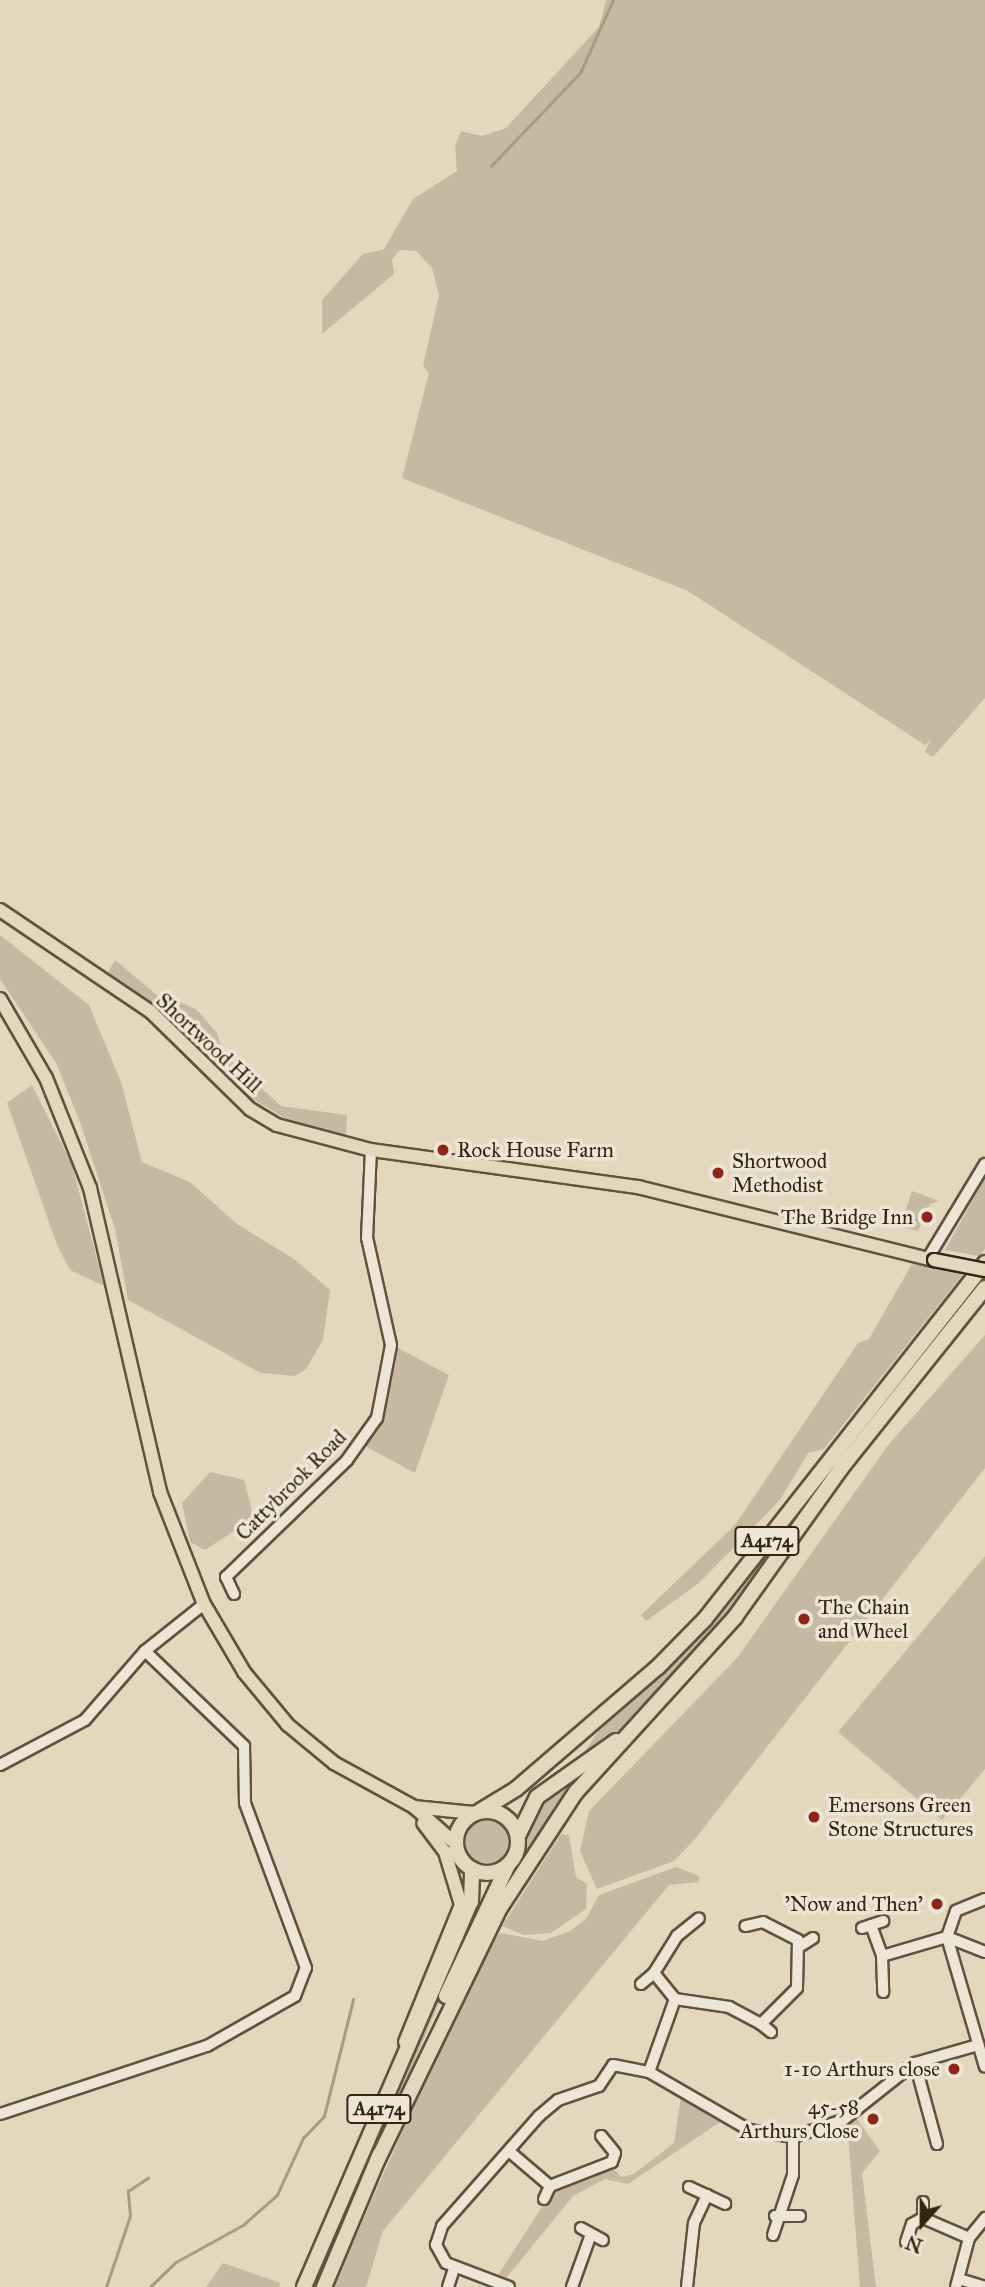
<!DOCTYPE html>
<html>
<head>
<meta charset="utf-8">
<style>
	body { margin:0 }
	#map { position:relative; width:985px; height:2287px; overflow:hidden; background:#e3d8be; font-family:"IM FELL Great Primer",serif }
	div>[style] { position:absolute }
	.green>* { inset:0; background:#c6b9a1 }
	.round { border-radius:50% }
	.stream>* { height:2.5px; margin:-1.25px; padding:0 1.25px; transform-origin:1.25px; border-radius:1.25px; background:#a89b84 }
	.roads { filter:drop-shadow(2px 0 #61513d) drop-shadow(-2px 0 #61513d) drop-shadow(0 2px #61513d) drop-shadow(0 -2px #61513d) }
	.minor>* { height:10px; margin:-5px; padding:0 5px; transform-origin:5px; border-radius:5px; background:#ede6d5 }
	.major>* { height:12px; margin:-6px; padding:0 6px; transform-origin:6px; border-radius:6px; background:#e3d8be }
	.highway>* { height:14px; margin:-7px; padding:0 7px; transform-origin:7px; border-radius:7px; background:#e3d8be }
	.highway>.ring { margin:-7px; padding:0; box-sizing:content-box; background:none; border:14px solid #e3d8be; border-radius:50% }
	.bridges { filter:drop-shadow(2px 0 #362412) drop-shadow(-2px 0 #362412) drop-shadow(0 2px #362412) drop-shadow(0 -2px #362412) }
	.major-bridge>* { height:12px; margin:-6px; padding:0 6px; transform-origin:6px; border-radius:6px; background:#e3d8be }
	.dots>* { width:19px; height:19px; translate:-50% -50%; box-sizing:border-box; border:4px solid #ede6d5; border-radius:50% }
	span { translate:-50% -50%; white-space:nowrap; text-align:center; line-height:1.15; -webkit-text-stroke:7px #ede6d5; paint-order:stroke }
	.shield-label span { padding:2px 5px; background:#ede6d5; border:2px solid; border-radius:5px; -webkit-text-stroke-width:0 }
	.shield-label { font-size:19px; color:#362412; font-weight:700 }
	.street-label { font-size:21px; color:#362412 }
	.poi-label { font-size:21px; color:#362412 }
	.left { translate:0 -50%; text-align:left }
	.right { translate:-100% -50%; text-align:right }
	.north { position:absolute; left:887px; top:2189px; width:70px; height:70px; -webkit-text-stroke:5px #ede6d5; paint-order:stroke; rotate:201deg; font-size:19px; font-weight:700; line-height:28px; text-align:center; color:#362412 }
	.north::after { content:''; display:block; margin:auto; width:24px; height:32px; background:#362412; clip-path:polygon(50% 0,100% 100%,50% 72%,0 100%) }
</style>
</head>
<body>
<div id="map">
	<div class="green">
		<div style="clip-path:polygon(606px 0,985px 0,985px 698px,933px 757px,925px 752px,931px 739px,925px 745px,688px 591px,402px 478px,429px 373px,423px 366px,439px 295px,432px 268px,416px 251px,400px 250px,392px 259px,394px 274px,322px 334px,322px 300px,363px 254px,384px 249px,413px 199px,457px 171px,455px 146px,461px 131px,482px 136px,506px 128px,599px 27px)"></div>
		<div style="clip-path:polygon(0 935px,89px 1005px,121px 1082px,142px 1162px,190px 1182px,237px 1224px,294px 1259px,330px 1290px,323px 1340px,306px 1369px,295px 1376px,261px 1373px,128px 1300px,115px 1229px,80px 1122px,56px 1063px,0 979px)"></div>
		<div style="clip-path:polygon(115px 960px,164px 1001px,177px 1000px,197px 1010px,217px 1033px,223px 1053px,281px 1106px,347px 1115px,346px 1137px,303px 1129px,245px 1094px,175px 1019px,108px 973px)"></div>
		<div style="clip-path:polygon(32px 1085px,72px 1165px,104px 1286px,70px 1270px,57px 1245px,7px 1103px)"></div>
		<div style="clip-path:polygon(985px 1178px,985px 1249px,979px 1256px,945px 1250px)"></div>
		<div style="clip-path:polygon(912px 1191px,939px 1201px,930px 1204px,918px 1231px,900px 1227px)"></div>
		<div style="clip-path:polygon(912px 1264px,964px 1273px,824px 1449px,808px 1453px,780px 1500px,699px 1583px,646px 1621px,641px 1615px,735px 1525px,858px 1343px,869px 1339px)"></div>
		<div style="clip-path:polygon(985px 1274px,724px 1619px,635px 1720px,583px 1754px,604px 1723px,731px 1597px)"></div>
		<div style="clip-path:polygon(985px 1335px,985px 1468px,695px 1839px,674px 1861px,597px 1889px,580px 1851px,589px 1811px,737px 1658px,889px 1444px)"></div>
		<div style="clip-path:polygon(394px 1346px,449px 1375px,415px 1473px,365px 1446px,384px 1412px)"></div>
		<div style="clip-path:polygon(210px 1472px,244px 1480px,254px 1518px,205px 1550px,190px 1542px,182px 1503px)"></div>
		<div style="clip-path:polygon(985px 1556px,985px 1769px,942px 1820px,838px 1732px)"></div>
		<div style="clip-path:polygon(579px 1781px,531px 1851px,526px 1850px,527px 1826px,539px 1805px)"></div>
		<div class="round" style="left:463px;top:1815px;width:48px;height:48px"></div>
		<div style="clip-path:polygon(561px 1834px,569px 1835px,576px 1877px,587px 1884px,586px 1909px,551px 1933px,524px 1935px,502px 1926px)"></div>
		<div style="clip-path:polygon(676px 1867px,699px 1876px,699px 1882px,669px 1885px,383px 2231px,366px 2287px,333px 2287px,487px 1942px,501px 1933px,543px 1941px,570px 1931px,586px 1919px,599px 1895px)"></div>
		<div style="clip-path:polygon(468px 1922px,473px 1923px,319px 2287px,310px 2287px)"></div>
		<div style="clip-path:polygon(681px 2096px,720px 2122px,628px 2184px,605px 2179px,573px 2196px,507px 2277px,498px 2275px,553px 2190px,611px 2165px,621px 2177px,634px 2174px,674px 2143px)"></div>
		<div style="clip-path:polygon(854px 2115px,880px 2151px,862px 2173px,876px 2287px,860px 2287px,847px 2121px)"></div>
		<div style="clip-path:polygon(223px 2263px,281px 2283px,279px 2287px,206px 2287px)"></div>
	</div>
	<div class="stream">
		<div style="left:491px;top:166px;width:129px;rotate:-46.3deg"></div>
		<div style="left:580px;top:73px;width:80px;rotate:-65.7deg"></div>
		<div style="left:106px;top:2287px;width:75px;rotate:-71.3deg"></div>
		<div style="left:130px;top:2216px;width:25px;rotate:-95deg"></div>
		<div style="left:128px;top:2191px;width:24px;rotate:-33deg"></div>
		<div style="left:150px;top:2287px;width:36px;rotate:-44deg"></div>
		<div style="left:176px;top:2262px;width:77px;rotate:-28.9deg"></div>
		<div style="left:243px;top:2225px;width:45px;rotate:-41.4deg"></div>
		<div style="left:277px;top:2195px;width:63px;rotate:-65.5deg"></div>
		<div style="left:303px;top:2138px;width:30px;rotate:-46deg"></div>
		<div style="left:324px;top:2116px;width:120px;rotate:-76deg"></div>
	</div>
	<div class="roads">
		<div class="minor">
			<div style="left:928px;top:1258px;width:110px;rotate:-58.8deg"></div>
			<div style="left:234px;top:1594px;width:19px;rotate:-115deg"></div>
			<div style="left:226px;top:1577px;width:168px;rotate:-44deg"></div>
			<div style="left:347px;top:1460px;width:52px;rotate:-54.5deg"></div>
			<div style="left:377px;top:1418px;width:74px;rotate:-79.1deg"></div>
			<div style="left:391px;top:1345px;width:110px;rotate:-102.6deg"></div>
			<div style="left:367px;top:1238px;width:88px;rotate:-87.4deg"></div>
			<div style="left:0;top:1765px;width:96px;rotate:-27.9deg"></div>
			<div style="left:85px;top:1720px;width:91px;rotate:-49deg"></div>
			<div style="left:145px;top:1651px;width:75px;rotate:-38.5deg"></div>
			<div style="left:985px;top:1899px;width:31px;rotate:158deg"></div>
			<div style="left:956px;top:1911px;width:28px;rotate:109deg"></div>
			<div style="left:947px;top:1937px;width:135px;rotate:73.7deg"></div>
			<div style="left:871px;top:1925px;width:13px;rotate:-18deg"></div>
			<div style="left:862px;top:1928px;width:9px;rotate:-18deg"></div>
			<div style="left:871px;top:1925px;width:33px;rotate:70deg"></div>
			<div style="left:882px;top:1956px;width:68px;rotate:-16.3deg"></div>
			<div style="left:947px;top:1937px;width:41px;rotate:21.5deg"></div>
			<div style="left:802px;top:1945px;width:13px;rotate:-32deg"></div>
			<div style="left:882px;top:1956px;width:36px;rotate:88deg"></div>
			<div style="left:641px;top:1984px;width:17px;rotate:-40deg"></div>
			<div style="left:675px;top:1999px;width:33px;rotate:-129deg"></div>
			<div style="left:654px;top:1973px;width:44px;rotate:-58.1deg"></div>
			<div style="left:677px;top:1936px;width:28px;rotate:-39deg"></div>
			<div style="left:761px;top:2024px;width:13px;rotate:39deg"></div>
			<div style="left:915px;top:2063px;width:84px;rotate:74.8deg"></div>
			<div style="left:649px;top:2072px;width:77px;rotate:-70.4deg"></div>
			<div style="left:675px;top:1999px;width:55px;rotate:8.4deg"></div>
			<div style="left:729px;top:2007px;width:36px;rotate:28deg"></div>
			<div style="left:761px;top:2024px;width:51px;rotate:-45deg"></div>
			<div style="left:797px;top:1988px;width:48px;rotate:-88.8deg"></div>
			<div style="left:798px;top:1940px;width:39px;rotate:-153deg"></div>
			<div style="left:763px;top:1922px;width:18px;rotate:167deg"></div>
			<div style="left:0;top:2114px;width:218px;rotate:-18.2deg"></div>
			<div style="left:207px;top:2046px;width:101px;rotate:-29.6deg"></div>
			<div style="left:295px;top:1996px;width:30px;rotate:-69deg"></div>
			<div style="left:306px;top:1968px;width:176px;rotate:-110.3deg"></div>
			<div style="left:245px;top:1803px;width:57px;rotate:-91deg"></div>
			<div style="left:244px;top:1746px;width:137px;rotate:-136.2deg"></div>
			<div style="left:510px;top:2152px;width:52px;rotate:40.4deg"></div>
			<div style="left:550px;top:2186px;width:66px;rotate:-21.2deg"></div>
			<div style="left:612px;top:2162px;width:9px;rotate:-72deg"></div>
			<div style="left:615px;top:2153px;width:22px;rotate:-129deg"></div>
			<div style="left:689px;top:2187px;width:40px;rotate:25deg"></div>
			<div style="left:544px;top:2199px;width:14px;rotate:-65deg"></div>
			<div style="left:775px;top:2216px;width:25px"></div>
			<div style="left:923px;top:2218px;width:50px;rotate:23.5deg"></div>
			<div style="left:581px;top:2228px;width:25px;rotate:29deg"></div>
			<div style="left:773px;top:2235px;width:63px;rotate:-71.6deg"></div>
			<div style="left:793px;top:2175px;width:38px;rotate:-90deg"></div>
			<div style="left:906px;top:2242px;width:19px;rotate:-72deg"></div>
			<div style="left:912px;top:2224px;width:13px;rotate:-29deg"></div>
			<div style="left:923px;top:2218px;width:16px;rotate:-90deg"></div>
			<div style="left:959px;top:2279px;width:27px;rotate:17deg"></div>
			<div style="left:448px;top:2287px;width:19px;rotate:-72deg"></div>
			<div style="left:509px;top:2287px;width:67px;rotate:-159.1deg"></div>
			<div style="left:446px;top:2263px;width:21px;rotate:-119deg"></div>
			<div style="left:436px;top:2245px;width:20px;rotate:-72deg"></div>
			<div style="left:442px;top:2226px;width:147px;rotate:-48.6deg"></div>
			<div style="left:539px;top:2116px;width:25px;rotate:-40deg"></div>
			<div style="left:558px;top:2100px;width:43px;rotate:-18.9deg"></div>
			<div style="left:599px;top:2086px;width:25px;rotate:-56deg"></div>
			<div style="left:613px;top:2065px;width:37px;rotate:11deg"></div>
			<div style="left:649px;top:2072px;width:116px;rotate:30.1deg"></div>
			<div style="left:749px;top:2130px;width:45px;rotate:9deg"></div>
			<div style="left:793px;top:2137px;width:53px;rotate:-18.8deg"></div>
			<div style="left:843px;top:2120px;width:92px;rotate:-38.4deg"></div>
			<div style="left:915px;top:2063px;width:66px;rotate:-15.9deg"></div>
			<div style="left:572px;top:2287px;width:53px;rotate:-70.2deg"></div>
			<div style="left:687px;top:2287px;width:64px;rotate:-83.8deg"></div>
			<div style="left:694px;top:2223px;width:31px;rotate:-65deg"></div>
			<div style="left:956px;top:2287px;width:51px;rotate:-75.1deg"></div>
			<div style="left:969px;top:2238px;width:26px;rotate:-51deg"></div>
		</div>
		<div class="major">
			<div style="left:0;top:910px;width:181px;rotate:34deg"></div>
			<div style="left:150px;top:1011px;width:140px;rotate:44.4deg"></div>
			<div style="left:250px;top:1109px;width:31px;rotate:31deg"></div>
			<div style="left:277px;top:1125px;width:97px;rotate:14.9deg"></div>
			<div style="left:371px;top:1150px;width:270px;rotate:7.9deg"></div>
			<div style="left:638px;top:1187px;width:305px;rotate:13.9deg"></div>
			<div style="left:0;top:999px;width:91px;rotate:59.8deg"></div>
			<div style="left:46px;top:1078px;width:118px;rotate:68.2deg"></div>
			<div style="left:90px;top:1188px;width:312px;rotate:77deg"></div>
			<div style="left:160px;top:1492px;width:120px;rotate:68.6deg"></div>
			<div style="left:204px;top:1604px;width:79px;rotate:59.5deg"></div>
			<div style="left:244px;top:1672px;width:69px;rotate:50.3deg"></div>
			<div style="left:288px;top:1725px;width:60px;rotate:39.6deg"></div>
			<div style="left:334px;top:1763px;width:91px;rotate:28.8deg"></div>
			<div style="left:414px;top:1807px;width:56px;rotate:41.4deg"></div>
			<div style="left:414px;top:1807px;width:60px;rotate:5.7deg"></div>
			<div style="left:405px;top:2042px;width:148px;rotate:-67.8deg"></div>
			<div style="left:461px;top:1905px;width:55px;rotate:-106.8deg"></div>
			<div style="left:445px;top:1852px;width:36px;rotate:-127deg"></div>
		</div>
		<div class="highway">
			<div class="ring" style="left:456px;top:1811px;width:48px;height:48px"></div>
			<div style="left:480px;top:1811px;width:42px;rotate:-31.4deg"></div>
			<div style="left:516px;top:1789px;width:187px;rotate:-40.7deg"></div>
			<div style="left:658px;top:1667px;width:67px;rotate:-45.6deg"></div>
			<div style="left:705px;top:1619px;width:453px;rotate:-51.8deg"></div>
			<div style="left:518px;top:1836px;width:43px;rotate:-64deg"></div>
			<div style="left:537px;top:1797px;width:97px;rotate:-35.3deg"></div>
			<div style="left:446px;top:1996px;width:145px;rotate:-64.7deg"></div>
			<div style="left:377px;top:2161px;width:281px;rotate:-64.1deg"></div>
			<div style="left:500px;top:1908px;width:139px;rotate:-56.8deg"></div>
			<div style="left:576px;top:1792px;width:236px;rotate:-47.7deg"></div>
			<div style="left:735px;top:1617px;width:184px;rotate:-54.5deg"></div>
			<div style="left:842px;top:1467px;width:229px;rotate:-51.4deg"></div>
			<div style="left:304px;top:2287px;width:420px;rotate:-66.6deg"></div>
			<div style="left:471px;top:1902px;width:33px;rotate:-88deg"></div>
			<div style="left:324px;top:2287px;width:144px;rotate:-67.2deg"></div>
		</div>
	</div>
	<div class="bridges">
		<div class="major-bridge">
			<div style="left:934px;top:1260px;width:52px;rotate:11.1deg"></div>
		</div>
	</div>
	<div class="dots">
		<div style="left:443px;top:1150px;background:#8f2418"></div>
		<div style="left:718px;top:1173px;background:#8f2418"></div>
		<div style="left:927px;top:1217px;background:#8f2418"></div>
		<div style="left:804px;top:1619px;background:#8f2418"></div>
		<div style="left:814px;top:1817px;background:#8f2418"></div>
		<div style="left:937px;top:1904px;background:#8f2418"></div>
		<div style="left:954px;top:2069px;background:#8f2418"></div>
		<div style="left:873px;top:2119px;background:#8f2418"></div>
	</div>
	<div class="shield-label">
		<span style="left:767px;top:1541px">A4174</span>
		<span style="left:379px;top:2109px">A4174</span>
	</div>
	<div class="street-label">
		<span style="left:209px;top:1043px;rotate:43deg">Shortwood Hill</span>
		<span style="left:291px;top:1485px;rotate:-45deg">Cattybrook Road</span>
	</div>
	<div class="poi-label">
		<span class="left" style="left:457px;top:1150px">Rock House Farm</span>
		<span class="left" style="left:732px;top:1173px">Shortwood<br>Methodist</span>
		<span class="right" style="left:913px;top:1217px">The Bridge Inn</span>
		<span class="left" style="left:818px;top:1619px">The Chain<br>and Wheel</span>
		<span class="left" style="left:828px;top:1817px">Emersons Green<br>Stone Structures</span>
		<span class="right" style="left:923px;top:1904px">'Now and Then'</span>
		<span class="right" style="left:940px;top:2069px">1-10 Arthurs close</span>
		<span class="right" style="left:859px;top:2119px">45-58<br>Arthurs Close</span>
	</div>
	<div class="north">N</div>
</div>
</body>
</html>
